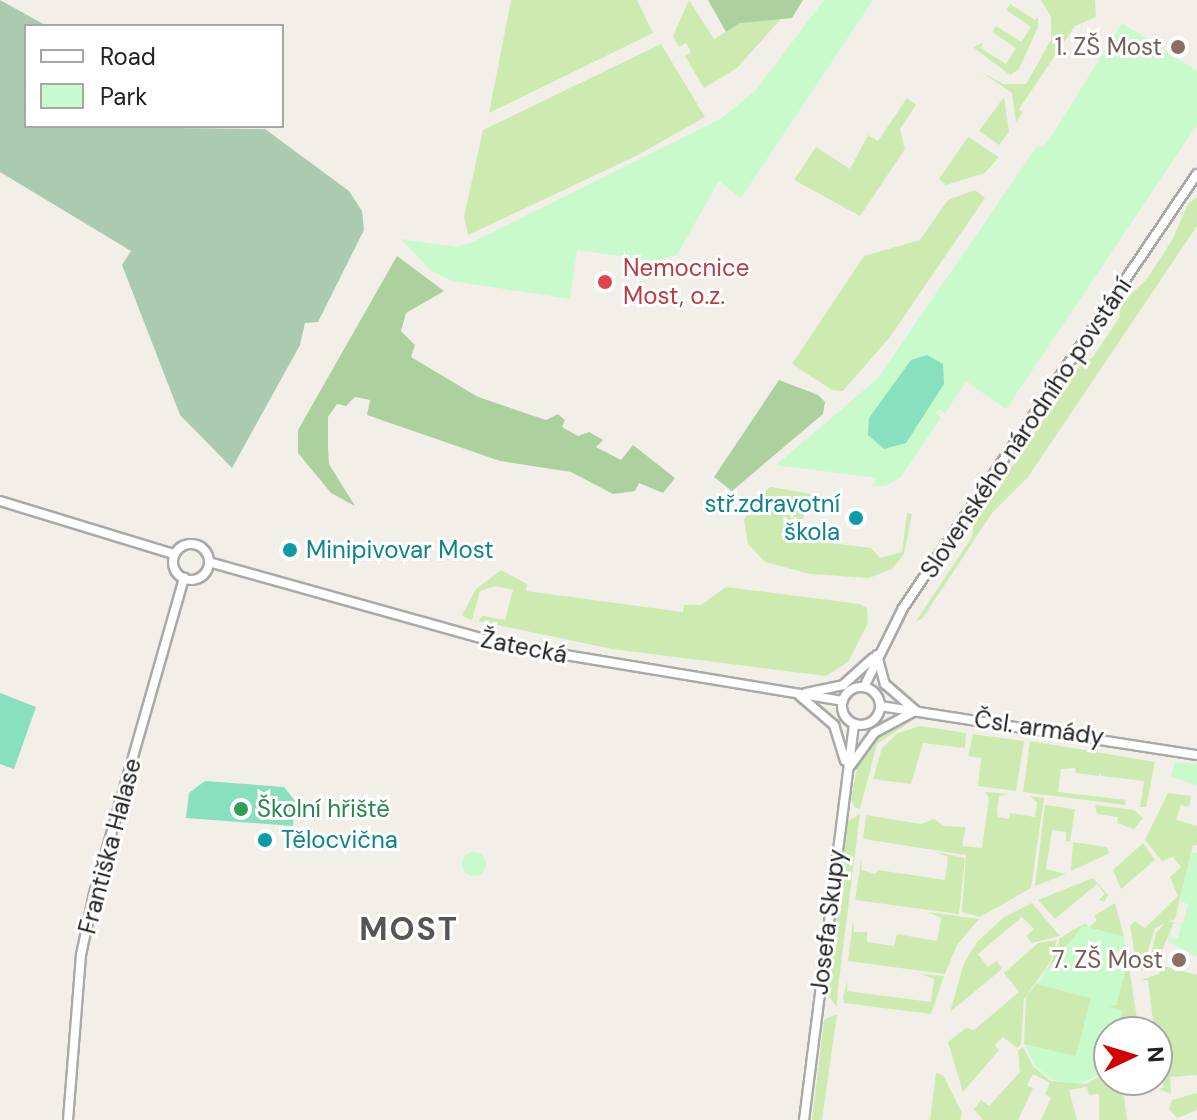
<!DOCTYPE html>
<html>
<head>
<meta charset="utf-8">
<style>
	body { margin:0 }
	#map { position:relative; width:1197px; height:1120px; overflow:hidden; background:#f2efe9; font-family:"DM Sans",sans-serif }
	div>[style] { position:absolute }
	.grass>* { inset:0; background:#cdebb0 }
	.forest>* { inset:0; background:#add19e }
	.cemetery>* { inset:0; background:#aacbaf }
	.park>* { inset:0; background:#c8facc }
	.round { border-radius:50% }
	.pitch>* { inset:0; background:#88e0be }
	.roads { filter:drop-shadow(2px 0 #a9a9a9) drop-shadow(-2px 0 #a9a9a9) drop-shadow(0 2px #a9a9a9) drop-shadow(0 -2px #a9a9a9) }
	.tertiary>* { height:8px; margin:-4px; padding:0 4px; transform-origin:4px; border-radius:4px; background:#fff }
	.tertiary>.ring { margin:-4px; padding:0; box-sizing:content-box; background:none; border:8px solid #fff; border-radius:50% }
	.dots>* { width:22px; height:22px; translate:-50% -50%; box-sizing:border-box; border:4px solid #fff; border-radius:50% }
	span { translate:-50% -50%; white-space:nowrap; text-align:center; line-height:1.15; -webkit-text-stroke:6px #fff; paint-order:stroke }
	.education-label { font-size:24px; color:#785e54 }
	.right { translate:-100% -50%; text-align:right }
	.health-label { font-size:24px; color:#be3a42 }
	.left { translate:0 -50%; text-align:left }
	.street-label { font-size:24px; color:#222 }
	.culture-label { font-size:24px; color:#0d838f }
	.leisure-label { font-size:24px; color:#27864d }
	.district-label { font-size:32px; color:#555; font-weight:700; letter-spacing:2px }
	.legend { position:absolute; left:24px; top:24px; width:260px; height:104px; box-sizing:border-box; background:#fff; border:2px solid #a7a7a7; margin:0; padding:10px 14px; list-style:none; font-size:24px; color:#222 }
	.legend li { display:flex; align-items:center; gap:16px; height:40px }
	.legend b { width:40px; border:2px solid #a7a7a7 }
	.north { position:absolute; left:1093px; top:1016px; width:80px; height:80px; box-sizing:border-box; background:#fff; border:2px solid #a7a7a7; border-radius:50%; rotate:86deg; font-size:22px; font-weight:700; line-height:32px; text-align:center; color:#222 }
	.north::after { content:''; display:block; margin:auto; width:28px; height:36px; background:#d40000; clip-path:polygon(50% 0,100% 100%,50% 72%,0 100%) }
</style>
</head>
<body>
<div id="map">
	<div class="grass">
		<div style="clip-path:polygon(511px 0,637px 0,653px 33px,489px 113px)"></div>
		<div style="clip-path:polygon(689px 0,714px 39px,740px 23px,777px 15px,780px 20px,737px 68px,704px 88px,685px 56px,691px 53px,686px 43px,679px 47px,673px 36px)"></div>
		<div style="clip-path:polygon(1041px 0,1095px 0,1096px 17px,1075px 26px,1019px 109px,1023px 112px,1016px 122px,1012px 93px,980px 71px,1003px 84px,1026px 84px,1051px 40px,1051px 17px)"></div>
		<div style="clip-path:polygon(1010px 4px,1035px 20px,1038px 17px,1038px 27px,1019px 69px,1010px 75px,973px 47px,983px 43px,981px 48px,1006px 64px,1016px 48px,992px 32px,996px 26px,1021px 42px,1031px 27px,1006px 10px)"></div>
		<div style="clip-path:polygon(661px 44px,705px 117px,636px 156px,468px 235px,464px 217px,483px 130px)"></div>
		<div style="clip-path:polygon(1004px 97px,1009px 132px,999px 145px,979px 131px)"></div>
		<div style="clip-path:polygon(907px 98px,916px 105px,900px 129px,905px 149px,860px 216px,794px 180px,816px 147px,850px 169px,868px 135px,878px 141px)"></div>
		<div style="clip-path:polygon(968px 137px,999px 157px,985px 173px,946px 185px,939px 179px)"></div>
		<div style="clip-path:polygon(975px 190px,985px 198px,890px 337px,843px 391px,832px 390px,792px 364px,864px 256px,920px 240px,948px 200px)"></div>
		<div style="clip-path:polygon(1197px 197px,1197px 226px,1028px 477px,992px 513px,922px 619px,916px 621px,972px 537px,974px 523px,1081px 364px,1093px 357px,1119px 318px,1121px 304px,1147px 279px,1172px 240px,1188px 204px)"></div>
		<div style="clip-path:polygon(771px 487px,811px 494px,797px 539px,871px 548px,880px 558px,902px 552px,907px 513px,912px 514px,904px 554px,892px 569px,869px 578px,810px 574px,765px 562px,748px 544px,744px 520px,756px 496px)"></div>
		<div style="clip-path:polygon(501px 570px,527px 584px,526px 591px,683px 612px,684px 605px,701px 605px,726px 587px,860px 604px,867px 608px,868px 623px,848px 662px,826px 676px,612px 649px,478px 621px,483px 616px,505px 620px,513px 590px,495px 586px,480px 591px,472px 620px,466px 618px,462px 615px,476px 589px)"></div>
		<div style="clip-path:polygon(913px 720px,877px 744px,860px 809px,855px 807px,851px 799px,859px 758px,871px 738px)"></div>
		<div style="clip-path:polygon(920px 726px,966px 733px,965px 748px,923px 743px,911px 784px,873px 779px,882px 748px,898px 733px)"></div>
		<div style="clip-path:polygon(973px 734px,1024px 741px,1016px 791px,978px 786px,981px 758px,968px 756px)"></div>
		<div style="clip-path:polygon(1030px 741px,1155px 762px,1146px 807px,1140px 807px,1144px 781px,1101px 776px,1100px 772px,1099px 776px,1076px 773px,1075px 768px,1061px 769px,1058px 792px,1126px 800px,1125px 805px,1023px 792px)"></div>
		<div style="clip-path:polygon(985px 792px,1009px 794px,999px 796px,997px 811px,998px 817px,1009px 819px,1010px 813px,1035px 817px,1037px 802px,1029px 796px,1044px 798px,1031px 888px,980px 917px,962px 912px,966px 855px,863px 839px,866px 815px,921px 824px,934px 819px,944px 826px,966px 827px,962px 846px,982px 848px,989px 798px)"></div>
		<div style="clip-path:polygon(1168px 793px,1191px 796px,1189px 807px,1181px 805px,1176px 820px,1197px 826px,1197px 846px,1193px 845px,1175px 919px,1155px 928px,1142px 971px,1137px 967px,1130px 926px,1135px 921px,1145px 928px,1178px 896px,1170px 877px,1181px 867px,1173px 857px,1162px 861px,1145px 840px)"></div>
		<div style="clip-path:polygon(1045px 805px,1075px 809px,1070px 842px,1066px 841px,1066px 832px,1052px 830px,1046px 869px,1066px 874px,1035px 886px)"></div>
		<div style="clip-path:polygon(1095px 805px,1134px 810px,1143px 818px,1134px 829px,1117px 823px,1118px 817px,1097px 814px)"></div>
		<div style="clip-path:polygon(860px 814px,838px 988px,837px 1007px,827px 994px,848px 821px)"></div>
		<div style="clip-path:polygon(1073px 842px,1106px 847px,1110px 853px,1071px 871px)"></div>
		<div style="clip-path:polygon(1143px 843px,1155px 860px,1121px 889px,1113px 870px)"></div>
		<div style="clip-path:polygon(936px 852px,965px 858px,959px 914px,855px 900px,861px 860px,862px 870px,875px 874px,878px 870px,945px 880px,948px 857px)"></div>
		<div style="clip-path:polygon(1093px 878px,1108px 895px,1104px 902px,1099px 900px,1105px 894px,1097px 884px,1055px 919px,1038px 900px)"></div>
		<div style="clip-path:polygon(1032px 903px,1060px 936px,1032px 943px,1026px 936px,1034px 929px,1022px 917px,978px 954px,988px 967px,997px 961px,1002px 969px,950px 1012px,964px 963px,977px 942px,1004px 917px)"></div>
		<div style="clip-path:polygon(1115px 903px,1124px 937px,1083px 926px,1036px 983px,1091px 998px,1076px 1057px,1024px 1044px,1026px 997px,1051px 963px,1060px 938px,1085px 923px,1089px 927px,1097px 920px,1094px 916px)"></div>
		<div style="clip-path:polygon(928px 912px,979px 919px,957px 945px,945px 974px,848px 961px,853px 920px,854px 932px,867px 932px,867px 942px,894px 946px,897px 934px,937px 941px,941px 918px)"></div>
		<div style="clip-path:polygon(1166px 922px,1174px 922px,1155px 967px,1148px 968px,1156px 933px)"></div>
		<div style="clip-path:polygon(1057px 940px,1050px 962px,1024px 999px,1021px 1044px,1017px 1048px,1003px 1037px,995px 1045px,999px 1050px,963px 1092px,948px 1042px,966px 1028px,974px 1030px,1019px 992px,1004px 973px,1038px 943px)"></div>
		<div style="clip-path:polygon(1128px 960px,1139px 1032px,1118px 1028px,1108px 1006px,1116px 1004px)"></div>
		<div style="clip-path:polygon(1161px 965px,1197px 975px,1197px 1075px,1170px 1077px,1171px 1094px,1159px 1089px,1164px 1087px,1157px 1058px,1169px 1057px,1169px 1050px,1157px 1053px,1148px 980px,1141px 980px,1159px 974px)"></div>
		<div style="clip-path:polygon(921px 974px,944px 976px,931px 1014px,844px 1003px,843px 997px,847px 981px,847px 991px,931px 1002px,934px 979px)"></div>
		<div style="clip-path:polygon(837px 1014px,822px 1120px,812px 1120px,824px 1020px)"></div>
		<div style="clip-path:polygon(1023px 1047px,1033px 1066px,1051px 1081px,1086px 1084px,1109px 1071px,1109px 1080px,1122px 1080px,1127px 1120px,1099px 1120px,1099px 1094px,1089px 1095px,1087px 1087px,1069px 1090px,1077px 1120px,1041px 1120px,1051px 1098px,1045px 1094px,1050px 1083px,1033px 1074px,1027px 1085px,1033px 1088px,1018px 1120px,983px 1120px,974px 1109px,981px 1100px,989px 1106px,1020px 1072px,1018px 1050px)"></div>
		<div style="clip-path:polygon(936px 1073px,943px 1075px,962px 1113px,960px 1120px,930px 1120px)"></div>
		<div style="clip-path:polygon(1197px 1093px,1197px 1110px,1177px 1118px,1169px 1109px,1172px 1100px)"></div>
	</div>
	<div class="forest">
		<div style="clip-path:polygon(708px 0,803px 0,792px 18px,740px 23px,726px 32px)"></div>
		<div style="clip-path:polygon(397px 256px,444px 291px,406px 313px,401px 331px,415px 345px,411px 357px,478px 397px,546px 420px,558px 414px,565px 420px,562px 427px,578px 436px,589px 432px,603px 440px,596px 447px,621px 460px,633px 445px,675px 478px,663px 493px,639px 483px,635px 491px,613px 494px,571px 472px,500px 461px,367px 415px,370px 400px,355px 397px,346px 406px,337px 404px,328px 417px,328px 447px,329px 464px,355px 506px,331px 493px,298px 453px,298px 430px)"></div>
		<div style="clip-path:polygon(779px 380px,818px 395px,825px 402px,823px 414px,732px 491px,714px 477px)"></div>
	</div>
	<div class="cemetery">
		<div style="clip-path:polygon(0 0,47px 26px,26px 26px,26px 126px,265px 129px,349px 191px,362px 211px,364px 230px,318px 322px,305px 323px,300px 345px,232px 468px,180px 415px,122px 265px,131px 251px,0 172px)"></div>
	</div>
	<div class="park">
		<div style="clip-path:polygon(824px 0,873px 0,741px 198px,719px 181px,677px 255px,656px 261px,577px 250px,570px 299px,452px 281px,430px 270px,401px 239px,456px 247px,473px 242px,722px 118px,756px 90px)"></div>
		<div style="clip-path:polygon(1122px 23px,1197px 71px,1197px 125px,1006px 409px,966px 381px,945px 413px,939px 409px,936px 413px,941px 418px,901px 477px,885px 486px,872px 486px,877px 478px,776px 465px,878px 378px,1038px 145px,1043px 147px,1054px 132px)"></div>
		<div style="clip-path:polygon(1175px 762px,1197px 764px,1197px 786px,1171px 776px)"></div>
		<div style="clip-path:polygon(1191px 852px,1197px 853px,1197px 957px,1167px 941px,1173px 925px,1170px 937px,1178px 939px,1181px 925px,1174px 922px,1183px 924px,1188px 904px,1180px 902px)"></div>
		<div class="round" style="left:462px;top:852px;width:24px;height:24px"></div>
		<div style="clip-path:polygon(1083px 926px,1124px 937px,1128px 961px,1116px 1005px,1108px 1006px,1123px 1010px,1118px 1028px,1132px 1032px,1109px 1032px,1109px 1057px,1095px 1054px,1094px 1060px,1109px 1069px,1085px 1082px,1070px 1083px,1052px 1080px,1035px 1066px,1024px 1044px,1076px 1056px,1091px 998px,1036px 984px)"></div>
	</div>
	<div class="pitch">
		<div style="clip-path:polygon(927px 355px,943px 364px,944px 384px,906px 443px,884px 449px,868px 435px,869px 418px,911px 360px)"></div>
		<div style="clip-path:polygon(0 693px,36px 707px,14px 769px,0 764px)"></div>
		<div style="clip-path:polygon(205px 781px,284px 787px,295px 801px,293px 826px,186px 818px,189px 793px)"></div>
	</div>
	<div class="roads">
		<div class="tertiary">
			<div style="left:0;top:501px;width:181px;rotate:17deg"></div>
			<div class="ring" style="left:173px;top:544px;width:28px;height:28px"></div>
			<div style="left:212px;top:563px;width:304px;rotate:15.6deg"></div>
			<div style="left:505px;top:645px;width:342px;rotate:9.4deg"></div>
			<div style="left:877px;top:655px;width:30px;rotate:75deg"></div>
			<div style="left:885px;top:684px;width:40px;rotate:41deg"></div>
			<div class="ring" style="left:842px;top:687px;width:30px;height:30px"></div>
			<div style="left:864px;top:687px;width:88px;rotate:-63.7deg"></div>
			<div style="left:903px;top:608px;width:524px;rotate:-55.89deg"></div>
			<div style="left:806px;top:693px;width:38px;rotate:-12deg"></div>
			<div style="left:843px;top:685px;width:40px;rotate:-42deg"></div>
			<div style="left:800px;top:696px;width:45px;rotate:40.5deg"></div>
			<div style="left:834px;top:725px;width:37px;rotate:73deg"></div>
			<div style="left:880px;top:706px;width:321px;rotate:8.8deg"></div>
			<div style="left:851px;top:765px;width:39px;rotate:-54deg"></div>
			<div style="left:874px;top:733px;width:47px;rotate:-28.2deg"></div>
			<div style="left:68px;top:1120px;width:166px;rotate:-85.5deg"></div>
			<div style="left:81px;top:955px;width:62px;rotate:-78deg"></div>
			<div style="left:94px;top:894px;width:329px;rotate:-74.1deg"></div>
			<div style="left:804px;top:1120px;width:399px;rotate:-82.8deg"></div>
		</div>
	</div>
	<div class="dots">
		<div style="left:1178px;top:47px;background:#8d6e63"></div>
		<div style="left:605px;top:282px;background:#e0444e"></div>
		<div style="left:856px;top:518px;background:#0f9aa8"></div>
		<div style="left:290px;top:550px;background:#0f9aa8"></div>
		<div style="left:241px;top:809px;background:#2e9e5b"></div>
		<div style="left:265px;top:840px;background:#0f9aa8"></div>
		<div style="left:1179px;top:960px;background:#8d6e63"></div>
	</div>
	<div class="education-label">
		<span class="right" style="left:1162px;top:47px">1. ZŠ Most</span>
		<span class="right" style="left:1163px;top:960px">7. ZŠ Most</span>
	</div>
	<div class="health-label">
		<span class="left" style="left:623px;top:282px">Nemocnice<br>Most, o.z.</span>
	</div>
	<div class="street-label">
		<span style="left:1026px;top:428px;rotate:-56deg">Slovenského národního povstání</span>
		<span style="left:524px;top:647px;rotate:11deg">Žatecká</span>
		<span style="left:1039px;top:728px;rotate:8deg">Čsl. armády</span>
		<span style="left:110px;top:846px;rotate:-75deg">Františka Halase</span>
		<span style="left:828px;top:922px;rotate:-83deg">Josefa Skupy</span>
	</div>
	<div class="culture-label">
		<span class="right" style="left:840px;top:518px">stř.zdravotní<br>škola</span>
		<span class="left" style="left:306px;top:550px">Minipivovar Most</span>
		<span class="left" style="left:281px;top:840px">Tělocvična</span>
	</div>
	<div class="leisure-label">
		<span class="left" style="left:257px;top:809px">Školní hřiště</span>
	</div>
	<div class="district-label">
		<span style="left:409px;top:929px">MOST</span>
	</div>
	<ul class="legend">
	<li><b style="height:10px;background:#fff"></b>Road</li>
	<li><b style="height:22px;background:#c8facc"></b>Park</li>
	</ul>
	<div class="north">N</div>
</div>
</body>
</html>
